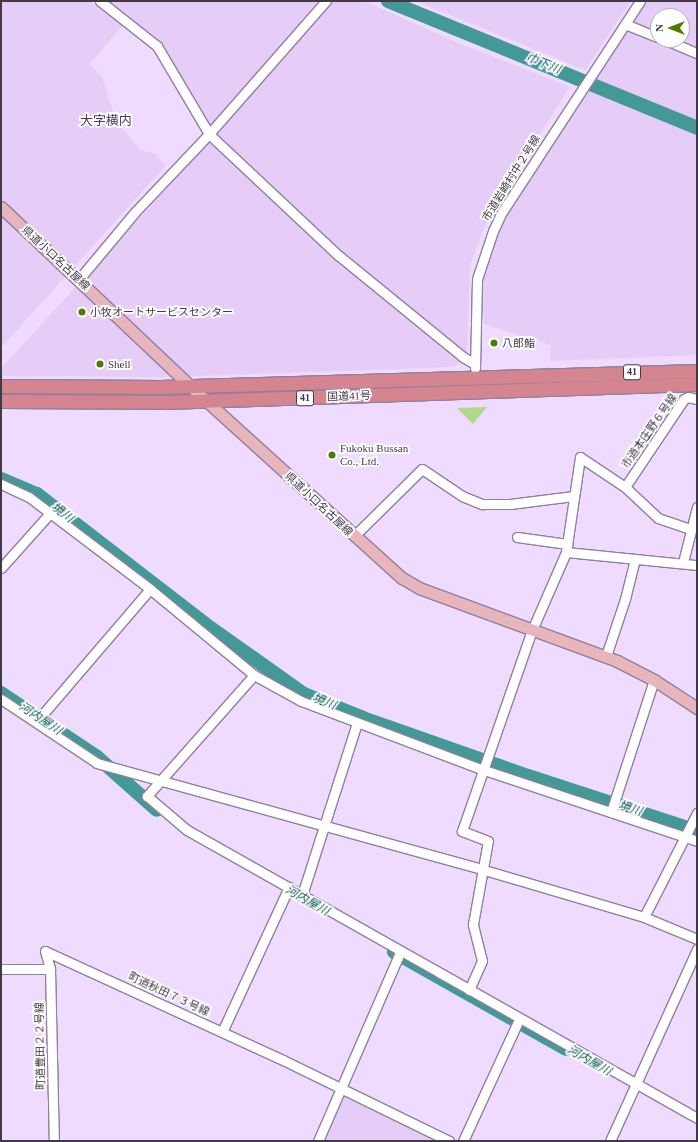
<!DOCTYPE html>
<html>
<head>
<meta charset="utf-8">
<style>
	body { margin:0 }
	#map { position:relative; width:698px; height:1142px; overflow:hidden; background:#efdbfe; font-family:"Times New Roman","Noto Sans JP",serif }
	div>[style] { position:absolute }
	.built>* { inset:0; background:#e5cdf7 }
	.green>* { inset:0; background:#b0da8b }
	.river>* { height:14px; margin:-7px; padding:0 7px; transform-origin:7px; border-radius:7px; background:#429995 }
	.roads { filter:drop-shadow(1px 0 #917f9e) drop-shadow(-1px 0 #917f9e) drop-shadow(0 1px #917f9e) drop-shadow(0 -1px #917f9e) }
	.minor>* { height:9px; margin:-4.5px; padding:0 4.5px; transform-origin:4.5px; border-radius:4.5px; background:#fff }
	.major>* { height:11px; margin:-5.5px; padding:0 5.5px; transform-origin:5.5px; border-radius:5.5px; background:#e6b6bc }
	.highway>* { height:13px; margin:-6.5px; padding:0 6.5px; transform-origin:6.5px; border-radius:6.5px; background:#d58590 }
	.dots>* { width:11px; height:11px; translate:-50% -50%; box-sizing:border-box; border:2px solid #fff; border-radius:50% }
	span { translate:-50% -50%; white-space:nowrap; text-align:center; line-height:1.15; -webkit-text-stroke:3.5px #fff; paint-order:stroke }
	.shield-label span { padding:1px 3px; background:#fff; border:1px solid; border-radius:3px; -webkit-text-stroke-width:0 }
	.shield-label { font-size:10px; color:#413946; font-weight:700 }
	.street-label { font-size:11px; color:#413946 }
	.poi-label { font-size:11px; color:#413946 }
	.left { translate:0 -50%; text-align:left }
	.water-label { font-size:12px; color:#035350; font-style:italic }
	.quarter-label { font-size:13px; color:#4b3a56 }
	.frame { position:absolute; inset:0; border:2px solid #413946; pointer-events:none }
	.north { position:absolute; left:650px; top:8px; width:40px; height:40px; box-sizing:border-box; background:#fff; border:1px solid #b3b0b5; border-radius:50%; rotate:270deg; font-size:11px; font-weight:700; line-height:16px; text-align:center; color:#413946 }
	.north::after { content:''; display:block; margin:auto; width:14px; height:18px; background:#4d7c05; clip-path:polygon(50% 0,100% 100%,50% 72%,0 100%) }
</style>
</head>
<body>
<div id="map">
	<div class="built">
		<div style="clip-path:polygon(1px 1px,90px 1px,122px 26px,90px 64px,102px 77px,116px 120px,140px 150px,154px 153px,166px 165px,1px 348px)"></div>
		<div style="clip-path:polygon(107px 1px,364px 1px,461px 44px,570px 87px,491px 210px,470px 265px,467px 354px,454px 367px,166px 377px,1px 376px,1px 368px,217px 134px,217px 130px,208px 125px,161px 42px)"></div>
		<div style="clip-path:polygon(416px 1px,631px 1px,585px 70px)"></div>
		<div style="clip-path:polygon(evenodd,648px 1px,697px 1px,697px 355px,550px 361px,551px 345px,484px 324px,483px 280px,489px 247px,508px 208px,648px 1px,658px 16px,682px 16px,682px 40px,658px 40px,658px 16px)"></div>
		<div style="clip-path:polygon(343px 1092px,449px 1141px,320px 1141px)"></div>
	</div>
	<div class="green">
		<div style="clip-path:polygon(487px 407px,473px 424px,457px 408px)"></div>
	</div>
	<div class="river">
		<div style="left:388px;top:1px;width:334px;rotate:22.3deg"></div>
		<div style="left:1px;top:479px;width:39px;rotate:23deg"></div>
		<div style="left:37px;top:494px;width:212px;rotate:37.7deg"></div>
		<div style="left:205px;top:624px;width:121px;rotate:35.3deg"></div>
		<div style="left:304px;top:694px;width:64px;rotate:22.1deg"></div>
		<div style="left:363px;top:718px;width:175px;rotate:19.4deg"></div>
		<div style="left:528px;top:776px;width:178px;rotate:18deg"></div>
		<div style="left:1px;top:693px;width:114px;rotate:33.6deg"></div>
		<div style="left:96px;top:756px;width:81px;rotate:41.5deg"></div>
		<div style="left:394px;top:952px;width:197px;rotate:29.4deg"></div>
	</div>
	<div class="roads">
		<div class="minor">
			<div style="left:100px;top:1px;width:73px;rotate:38.3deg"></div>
			<div style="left:157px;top:46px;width:102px;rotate:59.4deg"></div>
			<div style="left:209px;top:134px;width:177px;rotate:43.2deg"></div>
			<div style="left:338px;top:255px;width:161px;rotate:39.2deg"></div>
			<div style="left:463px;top:357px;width:14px;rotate:30deg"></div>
			<div style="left:625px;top:24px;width:35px;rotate:22deg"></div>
			<div style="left:666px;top:40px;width:34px;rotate:23deg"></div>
			<div style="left:79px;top:279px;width:87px;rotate:-50.1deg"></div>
			<div style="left:135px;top:212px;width:108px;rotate:-46.5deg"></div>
			<div style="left:209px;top:134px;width:177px;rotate:-48.7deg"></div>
			<div style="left:475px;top:368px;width:89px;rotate:-88.7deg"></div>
			<div style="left:477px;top:279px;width:51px;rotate:-71.6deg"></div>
			<div style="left:493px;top:231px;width:21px;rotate:-65deg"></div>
			<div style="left:502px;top:212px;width:252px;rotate:-56.8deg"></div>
			<div style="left:1px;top:484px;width:31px;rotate:25deg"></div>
			<div style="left:29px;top:497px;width:152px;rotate:37.2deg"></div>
			<div style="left:150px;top:589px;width:135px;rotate:39.6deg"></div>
			<div style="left:254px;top:675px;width:54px;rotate:29deg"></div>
			<div style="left:301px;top:701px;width:196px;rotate:20.7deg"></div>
			<div style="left:484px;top:770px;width:225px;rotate:18.4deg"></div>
			<div style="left:625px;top:487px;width:106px;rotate:-56.2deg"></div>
			<div style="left:684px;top:399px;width:4px;rotate:-27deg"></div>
			<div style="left:688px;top:397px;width:9px;rotate:13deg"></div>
			<div style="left:354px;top:536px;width:95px;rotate:-44.6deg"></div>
			<div style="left:422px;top:469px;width:48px;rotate:34deg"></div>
			<div style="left:462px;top:496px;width:22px;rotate:22deg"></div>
			<div style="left:482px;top:504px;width:28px"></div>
			<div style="left:510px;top:504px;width:64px;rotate:-7.2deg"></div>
			<div style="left:517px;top:537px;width:51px;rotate:7.8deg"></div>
			<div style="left:566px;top:552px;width:132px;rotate:5.7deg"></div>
			<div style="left:683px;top:562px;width:57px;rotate:-75.7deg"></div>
			<div style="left:1px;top:568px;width:75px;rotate:-48.2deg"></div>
			<div style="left:606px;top:656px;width:60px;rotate:-71.6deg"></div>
			<div style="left:625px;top:599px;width:41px;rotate:-76deg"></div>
			<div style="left:254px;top:675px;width:162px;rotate:131.5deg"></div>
			<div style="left:147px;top:796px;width:52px;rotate:40.4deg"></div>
			<div style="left:187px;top:830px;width:586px;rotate:29.45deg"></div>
			<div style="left:1px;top:699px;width:115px;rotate:33.7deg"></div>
			<div style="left:97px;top:763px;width:398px;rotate:15.4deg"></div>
			<div style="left:481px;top:869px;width:170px;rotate:16.4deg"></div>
			<div style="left:644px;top:917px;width:57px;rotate:22.5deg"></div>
			<div style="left:36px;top:722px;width:175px;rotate:-49.4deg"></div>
			<div style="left:611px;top:812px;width:139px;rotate:-72deg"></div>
			<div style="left:302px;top:895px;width:181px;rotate:-72.3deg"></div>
			<div style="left:644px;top:917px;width:117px;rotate:-63deg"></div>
			<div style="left:45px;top:951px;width:262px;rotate:24.6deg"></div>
			<div style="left:283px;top:1060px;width:185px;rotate:26deg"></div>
			<div style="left:45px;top:951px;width:19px;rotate:74deg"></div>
			<div style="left:50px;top:969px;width:172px;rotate:88.7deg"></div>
			<div style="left:1px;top:969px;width:49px"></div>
			<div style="left:469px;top:990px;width:32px;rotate:-66deg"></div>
			<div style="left:482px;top:961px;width:38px;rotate:-104deg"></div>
			<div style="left:473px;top:924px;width:84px;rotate:-79.8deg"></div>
			<div style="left:488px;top:841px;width:28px;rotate:-159deg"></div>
			<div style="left:462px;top:831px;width:213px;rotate:-70.8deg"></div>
			<div style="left:532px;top:630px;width:85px;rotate:-66.4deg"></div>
			<div style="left:566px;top:552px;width:96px;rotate:-81.6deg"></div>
			<div style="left:580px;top:457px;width:54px;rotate:33.7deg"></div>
			<div style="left:625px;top:487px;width:45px;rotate:43.2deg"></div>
			<div style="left:658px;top:518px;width:34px;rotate:19deg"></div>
			<div style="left:222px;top:1032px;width:160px;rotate:-65.2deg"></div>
			<div style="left:318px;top:1141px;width:206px;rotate:-66.5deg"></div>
			<div style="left:463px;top:1141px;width:134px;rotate:-65.3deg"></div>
			<div style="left:610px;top:1141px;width:211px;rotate:-65.6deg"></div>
		</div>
		<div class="major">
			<div style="left:1px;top:207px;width:260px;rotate:43.4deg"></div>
			<div style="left:190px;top:386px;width:286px;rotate:42.2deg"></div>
			<div style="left:402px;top:578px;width:20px;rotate:30deg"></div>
			<div style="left:419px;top:588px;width:211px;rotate:20.2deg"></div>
			<div style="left:617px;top:661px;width:42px;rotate:27.2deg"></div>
			<div style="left:654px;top:680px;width:51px;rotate:33.1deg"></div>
		</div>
		<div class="highway">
			<div style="left:1px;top:386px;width:159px;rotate:0.4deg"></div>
			<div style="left:160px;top:387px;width:537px;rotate:-1.71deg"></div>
			<div style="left:1px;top:401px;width:165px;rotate:0.3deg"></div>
			<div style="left:166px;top:402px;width:531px;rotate:-1.94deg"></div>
		</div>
	</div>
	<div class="dots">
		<div style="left:82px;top:312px;background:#4d7c05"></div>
		<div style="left:494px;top:343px;background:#4d7c05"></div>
		<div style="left:100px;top:364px;background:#4d7c05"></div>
		<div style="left:332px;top:455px;background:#4d7c05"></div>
	</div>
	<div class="shield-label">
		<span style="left:632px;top:372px">41</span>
		<span style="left:305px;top:398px">41</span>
	</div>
	<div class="street-label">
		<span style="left:511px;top:178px;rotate:-58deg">市道岩崎村中２号線</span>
		<span style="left:56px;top:258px;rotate:43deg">県道小口名古屋線</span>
		<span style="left:349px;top:396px;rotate:-2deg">国道41号</span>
		<span style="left:649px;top:431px;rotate:-55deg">市道本庄野６号線</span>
		<span style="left:319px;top:504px;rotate:43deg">県道小口名古屋線</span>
		<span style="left:169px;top:994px;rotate:25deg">町道秋田７３号線</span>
		<span style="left:40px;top:1046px;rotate:-91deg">町道豊田２２号線</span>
	</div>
	<div class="poi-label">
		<span class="left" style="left:90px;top:312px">小牧オートサービスセンター</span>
		<span class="left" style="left:502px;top:343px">八郎鮨</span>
		<span class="left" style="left:108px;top:364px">Shell</span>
		<span class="left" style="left:340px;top:455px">Fukoku Bussan<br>Co., Ltd.</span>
	</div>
	<div class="water-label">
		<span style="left:543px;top:64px;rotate:22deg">巾下川</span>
		<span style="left:62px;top:513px;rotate:38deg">境川</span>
		<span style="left:324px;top:702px;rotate:22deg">境川</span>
		<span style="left:40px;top:719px;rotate:34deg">河内屋川</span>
		<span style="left:630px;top:809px;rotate:18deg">境川</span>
		<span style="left:307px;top:901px;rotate:30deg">河内屋川</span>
		<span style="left:589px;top:1061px;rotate:30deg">河内屋川</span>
	</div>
	<div class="quarter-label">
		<span style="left:106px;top:121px">大字横内</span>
	</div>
	<div class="frame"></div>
	<div class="north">N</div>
</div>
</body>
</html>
